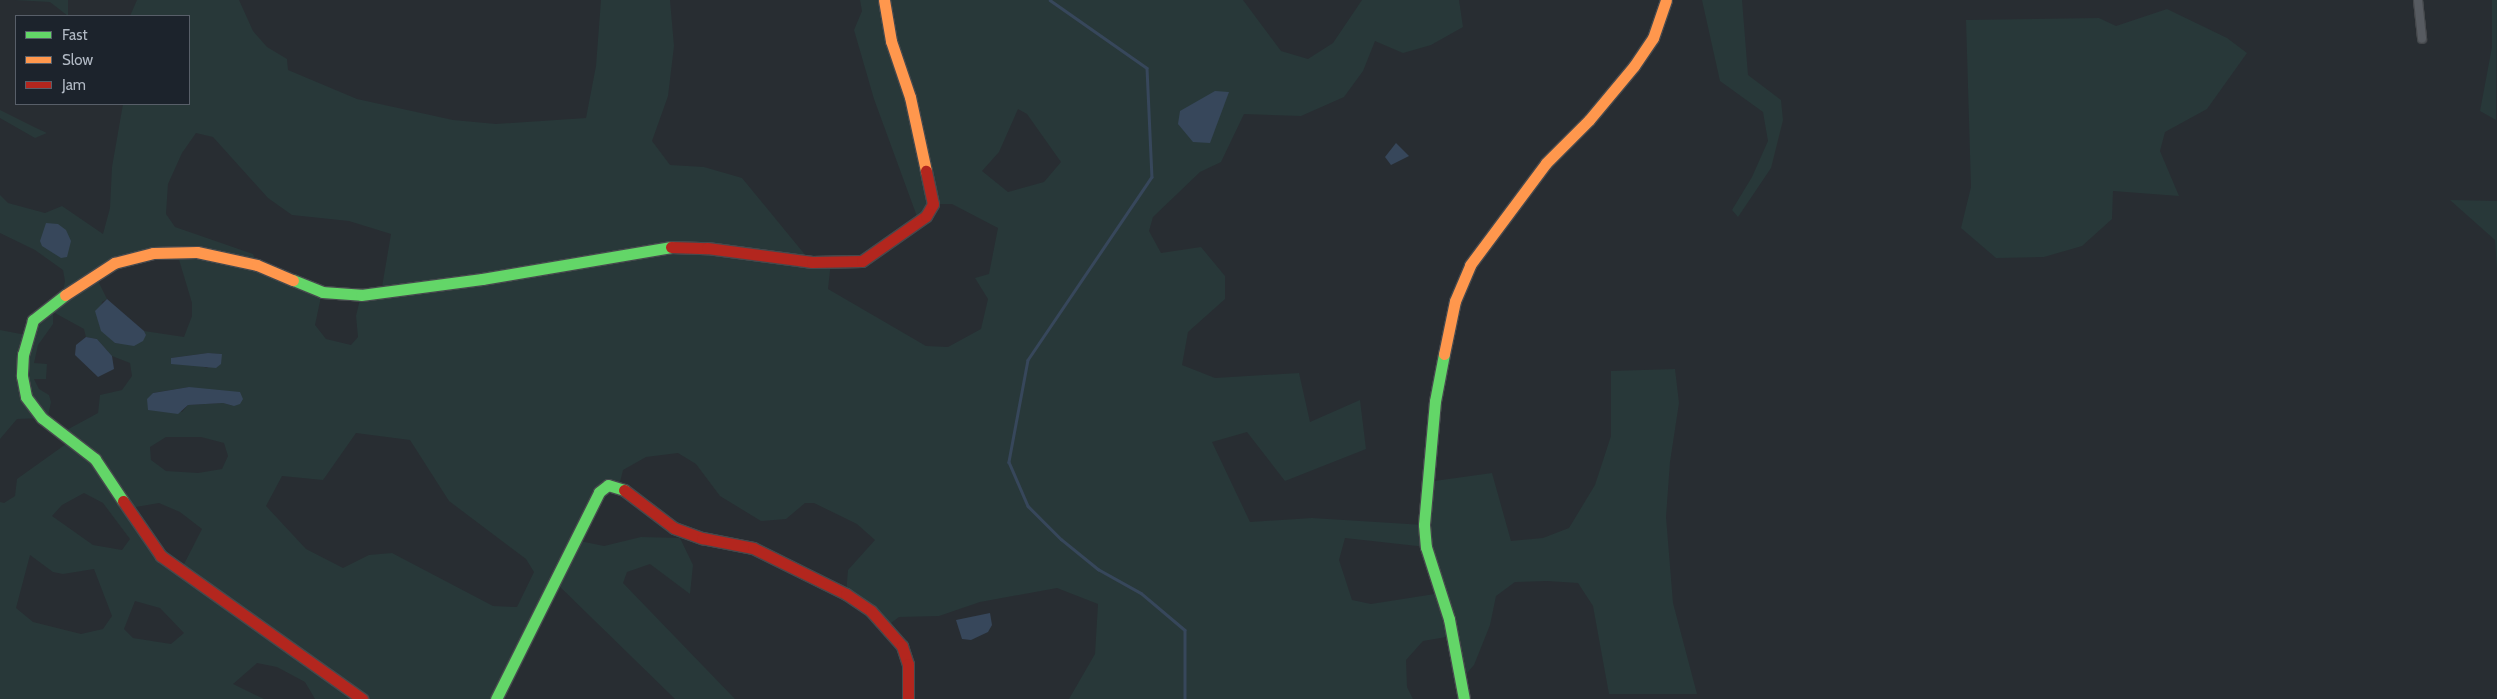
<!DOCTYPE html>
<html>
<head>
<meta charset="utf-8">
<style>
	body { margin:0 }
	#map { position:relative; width:2497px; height:699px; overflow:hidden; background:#282d32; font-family:Cabin,sans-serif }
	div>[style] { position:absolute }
	.green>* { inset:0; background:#283839 }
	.water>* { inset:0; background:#37475b }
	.stream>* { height:2.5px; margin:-1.25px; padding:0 1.25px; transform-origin:1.25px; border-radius:1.25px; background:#37475b }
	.roads { filter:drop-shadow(1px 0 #46494d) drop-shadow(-1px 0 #46494d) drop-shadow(0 1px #46494d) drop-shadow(0 -1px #46494d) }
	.street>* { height:8px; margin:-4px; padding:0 4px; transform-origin:4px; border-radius:4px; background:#575b61 }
	.fast>* { height:11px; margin:-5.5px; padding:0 5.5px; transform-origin:5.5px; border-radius:5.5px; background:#63d668 }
	.slow>* { height:11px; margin:-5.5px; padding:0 5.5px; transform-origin:5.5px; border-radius:5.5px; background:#ff974d }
	.jam>* { height:11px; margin:-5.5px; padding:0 5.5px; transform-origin:5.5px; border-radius:5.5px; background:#b3261e }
	span { translate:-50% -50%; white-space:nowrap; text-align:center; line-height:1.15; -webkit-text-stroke:5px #1c232c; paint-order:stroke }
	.legend { position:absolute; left:15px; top:15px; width:175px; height:90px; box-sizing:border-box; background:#1c232c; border:1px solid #585f69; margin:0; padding:6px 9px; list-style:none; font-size:15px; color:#b1b9c4 }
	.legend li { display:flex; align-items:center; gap:10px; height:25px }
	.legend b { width:25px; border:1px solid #585f69 }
</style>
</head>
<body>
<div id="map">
	<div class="green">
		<div style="clip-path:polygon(14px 0,68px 0,68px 16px,50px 2px)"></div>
		<div style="clip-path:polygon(evenodd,137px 0,239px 0,253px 31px,267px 47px,287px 59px,288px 70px,357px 99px,453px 120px,496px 124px,586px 118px,596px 66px,601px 0,670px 0,674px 46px,668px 96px,652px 141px,670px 165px,704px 167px,742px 178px,811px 262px,831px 262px,828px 289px,926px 346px,948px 347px,981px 329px,988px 299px,975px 278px,989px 274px,998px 228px,952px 204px,933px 204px,919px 222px,874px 99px,854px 30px,862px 11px,860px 0,1243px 0,1281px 51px,1308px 59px,1333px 43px,1362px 0,1459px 0,1463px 27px,1431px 45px,1403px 53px,1375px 41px,1363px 71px,1344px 97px,1301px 116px,1244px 114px,1221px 162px,1200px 172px,1153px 217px,1149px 231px,1161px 253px,1201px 247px,1225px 276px,1225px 299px,1188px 332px,1182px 365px,1215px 378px,1299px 373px,1310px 422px,1360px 400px,1366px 449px,1285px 481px,1247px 432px,1212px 442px,1250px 522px,1312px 518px,1424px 525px,1427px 482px,1492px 473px,1511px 541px,1543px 538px,1569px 528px,1595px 485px,1611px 436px,1611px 371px,1675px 369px,1679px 403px,1670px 462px,1666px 517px,1673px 603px,1697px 694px,1609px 694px,1593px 606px,1578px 583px,1547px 581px,1515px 582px,1496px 596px,1490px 625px,1474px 665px,1461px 680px,1452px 636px,1423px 641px,1406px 660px,1407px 687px,1413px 699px,1069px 699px,1095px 654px,1098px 604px,1057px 588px,980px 602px,939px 616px,899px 617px,887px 626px,846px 594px,848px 570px,875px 540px,857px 524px,814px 503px,805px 503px,786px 519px,761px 521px,720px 496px,696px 464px,678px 453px,646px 457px,623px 470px,619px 486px,608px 485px,575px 540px,604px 546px,641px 537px,680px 538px,693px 565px,690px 594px,650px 564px,627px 572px,623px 583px,735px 699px,675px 699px,555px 582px,496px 699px,315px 699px,305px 682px,277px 667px,257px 663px,233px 684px,264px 699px,0 699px,0 502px,4px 503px,15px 496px,17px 479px,73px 439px,63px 432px,98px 413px,100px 395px,122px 390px,132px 376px,130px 363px,112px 356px,97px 339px,86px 337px,84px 329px,53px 312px,53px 324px,38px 345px,34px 363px,47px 364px,46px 379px,34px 379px,39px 389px,49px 395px,51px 402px,47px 421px,42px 418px,17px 419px,0 439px,0 330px,26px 335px,62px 297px,65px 281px,63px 270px,35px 250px,0 233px,0 195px,8px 203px,45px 213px,62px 206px,103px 234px,110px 208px,112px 167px,123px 104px,189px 104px,189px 16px,130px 16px,137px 0,1018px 109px,1027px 114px,1061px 162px,1044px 182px,1008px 192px,982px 171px,999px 152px,1018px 109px,137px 0,196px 133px,213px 137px,268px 198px,292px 215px,349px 221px,391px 234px,381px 293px,361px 295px,356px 316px,358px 337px,351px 345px,326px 339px,315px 325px,322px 292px,258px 265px,253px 254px,175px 227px,166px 214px,168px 184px,182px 153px,196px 133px,137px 0,153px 253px,177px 253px,192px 303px,192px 316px,184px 337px,144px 331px,146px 335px,124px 344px,115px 343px,99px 325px,102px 302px,107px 299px,95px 275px,153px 253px,137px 0,208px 353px,222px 354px,207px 368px,196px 364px,171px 364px,171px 358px,208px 353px,137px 0,189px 387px,234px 406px,223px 403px,188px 405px,182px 412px,152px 393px,189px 387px,137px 0,356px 433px,410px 440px,449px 501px,526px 559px,534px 572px,517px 607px,493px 606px,392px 553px,369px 555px,343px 568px,306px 549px,266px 506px,282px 476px,323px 480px,356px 433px,137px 0,166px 437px,201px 437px,224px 443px,228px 456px,222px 469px,198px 473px,166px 471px,151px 460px,150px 447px,166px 437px,137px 0,84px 493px,103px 503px,130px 539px,122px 550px,93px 545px,52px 516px,62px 505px,84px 493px,137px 0,159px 503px,180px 512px,202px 529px,181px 570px,161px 556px,130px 508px,159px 503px,137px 0,1345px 538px,1426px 547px,1441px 593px,1371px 604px,1352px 600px,1339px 560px,1345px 538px,137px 0,30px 555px,53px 572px,63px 574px,94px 569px,112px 616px,103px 629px,81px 634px,33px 622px,16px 608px,30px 555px,137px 0,135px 601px,160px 608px,184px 633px,171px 644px,133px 638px,124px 629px,135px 601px)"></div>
		<div style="clip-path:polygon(1702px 0,1742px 0,1748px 75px,1781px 100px,1783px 120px,1771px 168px,1738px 217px,1732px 210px,1752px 177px,1768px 141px,1763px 112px,1720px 81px)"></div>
		<div style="clip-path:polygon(2492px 0,2497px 0,2496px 120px,2480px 111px,2492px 47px)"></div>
		<div style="clip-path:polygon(2167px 9px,2227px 38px,2247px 53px,2207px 109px,2165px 132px,2160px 151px,2179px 196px,2113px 191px,2112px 219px,2082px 246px,2044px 257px,1996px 258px,1961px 228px,1971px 187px,1966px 20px,2099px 18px,2116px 26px)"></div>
		<div style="clip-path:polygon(0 110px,34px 127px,47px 133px,35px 138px,0 118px)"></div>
		<div style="clip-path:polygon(2450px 200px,2497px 201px,2497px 270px,2495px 240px)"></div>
	</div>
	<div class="water">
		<div style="clip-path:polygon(1215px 91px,1229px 92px,1210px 143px,1193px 142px,1178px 124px,1180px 111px)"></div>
		<div style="clip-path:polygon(1396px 143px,1409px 156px,1391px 165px,1385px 157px)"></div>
		<div style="clip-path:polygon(46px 223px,58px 224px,66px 230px,71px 241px,67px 257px,61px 258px,42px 246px,40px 241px)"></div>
		<div style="clip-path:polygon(107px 299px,144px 331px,146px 335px,143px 341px,134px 346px,115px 343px,101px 331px,95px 311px)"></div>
		<div style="clip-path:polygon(86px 337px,97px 339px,112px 356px,114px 369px,98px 377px,75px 355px,76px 345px)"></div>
		<div style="clip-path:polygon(208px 353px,222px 354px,221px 364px,216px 368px,171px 364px,171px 358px)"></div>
		<div style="clip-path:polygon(189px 387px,240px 392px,243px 399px,240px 404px,234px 406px,223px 403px,188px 405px,178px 414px,148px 410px,147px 399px,153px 393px)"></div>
		<div style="clip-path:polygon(990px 613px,992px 625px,988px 632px,971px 640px,962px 639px,956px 620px)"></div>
	</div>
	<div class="stream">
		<div style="left:1050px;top:0;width:118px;rotate:35deg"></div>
		<div style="left:1147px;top:68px;width:109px;rotate:87.4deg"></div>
		<div style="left:1152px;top:177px;width:221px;rotate:124.1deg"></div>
		<div style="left:1028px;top:360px;width:104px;rotate:100.6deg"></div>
		<div style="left:1009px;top:462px;width:48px;rotate:66.6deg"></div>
		<div style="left:1028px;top:506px;width:47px;rotate:45deg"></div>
		<div style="left:1061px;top:539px;width:48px;rotate:39deg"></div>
		<div style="left:1098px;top:569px;width:49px;rotate:29.2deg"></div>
		<div style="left:1141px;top:593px;width:57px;rotate:40.1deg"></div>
		<div style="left:1185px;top:630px;width:69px;rotate:90deg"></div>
	</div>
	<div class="roads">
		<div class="street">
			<div style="left:2418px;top:0;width:39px;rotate:84deg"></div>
		</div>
		<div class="fast">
			<div style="left:293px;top:280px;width:31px;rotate:22deg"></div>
			<div style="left:322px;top:292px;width:39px;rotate:4deg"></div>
			<div style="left:361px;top:295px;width:122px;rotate:-7.5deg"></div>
			<div style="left:482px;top:279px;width:192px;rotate:-9.6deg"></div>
			<div style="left:65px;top:295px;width:41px;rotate:142deg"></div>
			<div style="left:33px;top:320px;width:35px;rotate:106deg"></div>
			<div style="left:23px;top:354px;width:22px;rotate:93deg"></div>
			<div style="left:22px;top:376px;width:21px;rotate:79deg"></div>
			<div style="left:26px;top:397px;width:26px;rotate:53deg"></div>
			<div style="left:42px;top:418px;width:67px;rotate:37.7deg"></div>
			<div style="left:95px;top:459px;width:50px;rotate:56.3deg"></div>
			<div style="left:1444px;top:354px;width:48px;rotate:100.8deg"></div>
			<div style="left:1435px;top:401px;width:124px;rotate:95.1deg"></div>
			<div style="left:1424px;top:525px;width:22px;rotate:85deg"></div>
			<div style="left:1426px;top:547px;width:76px;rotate:72.3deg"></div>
			<div style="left:1449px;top:619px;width:81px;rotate:79.4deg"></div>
			<div style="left:496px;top:699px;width:231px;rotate:-63.5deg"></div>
			<div style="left:599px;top:492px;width:11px;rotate:-38deg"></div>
			<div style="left:608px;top:485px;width:17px;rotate:17deg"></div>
		</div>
		<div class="slow">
			<div style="left:884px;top:0;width:42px;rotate:80.3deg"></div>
			<div style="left:891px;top:41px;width:59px;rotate:71.3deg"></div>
			<div style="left:910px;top:97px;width:76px;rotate:77.8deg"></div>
			<div style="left:65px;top:295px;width:59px;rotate:-33.1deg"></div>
			<div style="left:114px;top:263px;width:40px;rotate:-14.4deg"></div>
			<div style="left:153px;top:253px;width:44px;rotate:-1.3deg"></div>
			<div style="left:197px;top:252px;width:61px;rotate:12.2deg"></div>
			<div style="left:257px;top:265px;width:39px;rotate:23deg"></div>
			<div style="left:1444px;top:354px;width:54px;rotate:-78.3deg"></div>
			<div style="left:1455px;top:301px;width:39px;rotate:-67deg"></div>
			<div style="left:1470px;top:265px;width:127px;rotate:-53.3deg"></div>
			<div style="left:1546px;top:163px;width:61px;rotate:-45deg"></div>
			<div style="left:1589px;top:120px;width:70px;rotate:-50.2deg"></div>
			<div style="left:1634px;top:66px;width:34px;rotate:-56deg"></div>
			<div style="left:1653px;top:38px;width:40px;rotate:-71.1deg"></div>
		</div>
		<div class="jam">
			<div style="left:671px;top:247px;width:36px;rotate:2deg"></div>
			<div style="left:707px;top:248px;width:106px;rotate:7.6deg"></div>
			<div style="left:812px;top:262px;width:50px;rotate:-1.1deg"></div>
			<div style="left:862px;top:261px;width:78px;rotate:-35.1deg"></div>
			<div style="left:926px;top:216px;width:14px;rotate:-60deg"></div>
			<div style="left:933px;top:204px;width:34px;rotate:-102deg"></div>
			<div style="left:624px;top:490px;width:63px;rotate:37.2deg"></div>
			<div style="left:674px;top:528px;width:30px;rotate:20deg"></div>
			<div style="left:702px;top:538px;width:52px;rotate:11.1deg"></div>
			<div style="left:753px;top:548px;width:104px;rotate:26.3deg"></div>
			<div style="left:846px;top:594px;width:30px;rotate:34deg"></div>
			<div style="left:871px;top:611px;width:47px;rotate:48.5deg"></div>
			<div style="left:902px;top:646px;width:19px;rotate:72deg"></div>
			<div style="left:908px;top:664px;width:35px;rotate:90deg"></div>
			<div style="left:123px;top:501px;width:67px;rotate:55.4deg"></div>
			<div style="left:161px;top:556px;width:247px;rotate:35.4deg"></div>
		</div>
	</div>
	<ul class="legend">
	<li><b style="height:6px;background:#63d668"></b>Fast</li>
	<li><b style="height:6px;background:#ff974d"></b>Slow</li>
	<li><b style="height:6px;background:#b3261e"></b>Jam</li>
	</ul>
</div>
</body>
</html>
